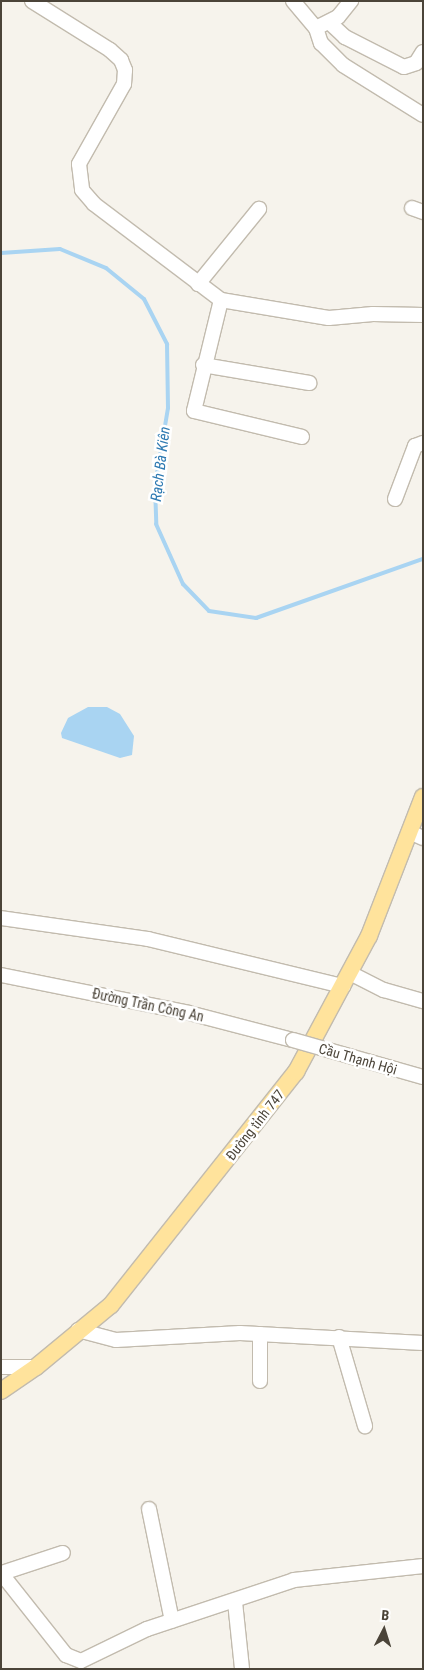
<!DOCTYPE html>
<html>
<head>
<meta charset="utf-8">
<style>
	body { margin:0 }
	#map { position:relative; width:424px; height:1670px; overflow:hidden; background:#f6f3ec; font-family:"Roboto Condensed",sans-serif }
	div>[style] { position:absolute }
	.water>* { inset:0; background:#a9d4f2 }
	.stream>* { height:4px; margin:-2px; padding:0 2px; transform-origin:2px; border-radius:2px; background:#a9d4f2 }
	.roads { filter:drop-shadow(1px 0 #c2bbae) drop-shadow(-1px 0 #c2bbae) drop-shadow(0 1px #c2bbae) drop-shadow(0 -1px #c2bbae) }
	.minor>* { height:14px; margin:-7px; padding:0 7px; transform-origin:7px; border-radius:7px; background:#fff }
	.major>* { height:16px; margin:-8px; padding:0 8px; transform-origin:8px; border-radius:8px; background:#ffe39c }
	.bridges { filter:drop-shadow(1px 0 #c2bbae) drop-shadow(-1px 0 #c2bbae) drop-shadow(0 1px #c2bbae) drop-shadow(0 -1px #c2bbae) }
	.minor-bridge>* { height:14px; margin:-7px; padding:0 7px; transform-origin:7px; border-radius:7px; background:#fff }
	span { translate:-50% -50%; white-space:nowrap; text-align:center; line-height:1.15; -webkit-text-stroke:5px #fff; paint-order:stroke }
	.street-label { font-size:14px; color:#4b4439 }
	.water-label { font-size:15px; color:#2e7ab2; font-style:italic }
	.frame { position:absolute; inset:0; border:2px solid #4b4439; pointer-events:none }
	.north { position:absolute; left:359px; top:1605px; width:50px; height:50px; -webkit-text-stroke:4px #fff; paint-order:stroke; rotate:5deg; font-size:14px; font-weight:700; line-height:20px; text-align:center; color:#4b4439 }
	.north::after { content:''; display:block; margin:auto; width:18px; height:22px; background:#4b4439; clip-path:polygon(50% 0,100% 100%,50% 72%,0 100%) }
</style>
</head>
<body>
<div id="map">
	<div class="water">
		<div style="clip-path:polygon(88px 707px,107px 707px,120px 714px,134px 736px,132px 755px,120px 758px,62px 738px,61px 733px,68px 718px)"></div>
	</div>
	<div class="stream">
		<div style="left:1px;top:253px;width:59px;rotate:-3.9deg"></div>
		<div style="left:60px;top:249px;width:50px;rotate:22.4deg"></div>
		<div style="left:106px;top:268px;width:49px;rotate:39.2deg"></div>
		<div style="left:144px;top:299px;width:51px;rotate:62.9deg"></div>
		<div style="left:167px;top:344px;width:64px;rotate:89.1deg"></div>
		<div style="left:168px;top:408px;width:79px;rotate:99.5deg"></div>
		<div style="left:155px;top:486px;width:38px;rotate:88deg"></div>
		<div style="left:156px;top:524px;width:66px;rotate:65.8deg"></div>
		<div style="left:183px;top:584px;width:37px;rotate:46deg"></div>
		<div style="left:209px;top:611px;width:48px;rotate:8.5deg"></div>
		<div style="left:256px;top:618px;width:177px;rotate:-19.5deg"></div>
	</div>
	<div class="roads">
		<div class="minor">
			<div style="left:32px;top:1px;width:92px;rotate:32.1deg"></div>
			<div style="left:110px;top:50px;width:15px;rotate:42deg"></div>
			<div style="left:121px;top:60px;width:11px;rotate:68deg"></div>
			<div style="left:125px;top:70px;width:14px;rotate:94deg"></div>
			<div style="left:124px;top:84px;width:92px;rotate:119.4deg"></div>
			<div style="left:79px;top:164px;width:26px;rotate:83deg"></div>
			<div style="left:82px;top:190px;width:18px;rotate:49deg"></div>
			<div style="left:94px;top:204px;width:159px;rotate:37.1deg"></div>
			<div style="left:221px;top:300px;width:109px;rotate:9.5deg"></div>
			<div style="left:329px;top:318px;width:44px;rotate:-5.2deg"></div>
			<div style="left:373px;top:314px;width:50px;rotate:1.1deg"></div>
			<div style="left:293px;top:1px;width:35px;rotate:50deg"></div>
			<div style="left:316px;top:28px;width:25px;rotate:-27deg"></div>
			<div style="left:338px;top:17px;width:21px;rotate:-51deg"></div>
			<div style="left:330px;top:23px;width:21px;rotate:43deg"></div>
			<div style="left:345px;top:37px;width:66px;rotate:27deg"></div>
			<div style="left:404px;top:67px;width:13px;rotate:-18deg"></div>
			<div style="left:416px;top:63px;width:13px;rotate:-58deg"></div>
			<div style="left:316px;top:28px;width:16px;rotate:72deg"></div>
			<div style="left:321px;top:43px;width:31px;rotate:45deg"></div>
			<div style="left:343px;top:65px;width:94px;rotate:32deg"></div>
			<div style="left:412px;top:208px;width:12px;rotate:20deg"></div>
			<div style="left:198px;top:284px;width:97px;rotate:-50.9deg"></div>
			<div style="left:221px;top:300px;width:114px;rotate:103.7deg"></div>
			<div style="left:194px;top:411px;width:111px;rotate:13.5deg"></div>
			<div style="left:203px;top:365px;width:108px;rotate:9.6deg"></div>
			<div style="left:395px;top:499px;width:57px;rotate:-69.3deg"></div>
			<div style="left:415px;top:446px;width:9px;rotate:-21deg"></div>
			<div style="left:410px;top:832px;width:14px;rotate:25deg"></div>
			<div style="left:1px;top:918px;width:148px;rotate:8.1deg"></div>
			<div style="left:148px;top:939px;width:201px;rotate:13.6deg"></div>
			<div style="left:350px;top:973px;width:38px;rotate:27deg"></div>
			<div style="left:384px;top:990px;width:41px;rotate:15.8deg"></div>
			<div style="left:1px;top:975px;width:192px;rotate:11.4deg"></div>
			<div style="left:189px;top:1013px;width:107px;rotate:14.6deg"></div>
			<div style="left:78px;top:1330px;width:39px;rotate:15deg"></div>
			<div style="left:116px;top:1340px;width:124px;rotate:-3.2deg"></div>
			<div style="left:240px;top:1333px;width:183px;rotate:3.1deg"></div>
			<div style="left:260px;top:1334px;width:47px;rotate:90deg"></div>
			<div style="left:339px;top:1337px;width:93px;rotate:73.7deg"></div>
			<div style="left:1px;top:1367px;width:35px"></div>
			<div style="left:149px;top:1509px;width:114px;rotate:78.4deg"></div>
			<div style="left:1px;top:1573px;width:105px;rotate:51.6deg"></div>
			<div style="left:66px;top:1655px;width:16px;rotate:22deg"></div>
			<div style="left:81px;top:1661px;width:73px;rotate:-25.9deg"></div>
			<div style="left:147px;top:1629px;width:155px;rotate:-18.4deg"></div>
			<div style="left:294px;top:1580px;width:130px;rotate:-6.2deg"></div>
			<div style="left:2px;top:1573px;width:64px;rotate:-18.2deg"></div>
			<div style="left:235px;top:1602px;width:67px;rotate:84deg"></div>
		</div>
		<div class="major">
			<div style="left:1px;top:1391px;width:42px;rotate:-34.4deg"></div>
			<div style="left:36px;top:1367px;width:97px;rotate:-39.6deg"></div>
			<div style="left:111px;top:1305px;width:298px;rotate:-51.6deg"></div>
			<div style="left:296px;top:1072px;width:154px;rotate:-61.8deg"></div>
			<div style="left:369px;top:936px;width:149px;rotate:-68.8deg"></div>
		</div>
	</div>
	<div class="bridges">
		<div class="minor-bridge">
			<div style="left:293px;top:1040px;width:135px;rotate:15.9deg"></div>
		</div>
	</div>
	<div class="street-label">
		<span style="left:148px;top:1005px;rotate:12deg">Đường Trần Công An</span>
		<span style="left:358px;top:1059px;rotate:16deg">Cầu Thạnh Hội</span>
		<span style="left:255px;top:1125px;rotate:-52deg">Đường tỉnh 747</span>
	</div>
	<div class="water-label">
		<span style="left:161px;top:464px;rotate:-83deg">Rạch Bà Kiên</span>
	</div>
	<div class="frame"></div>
	<div class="north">B</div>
</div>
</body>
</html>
